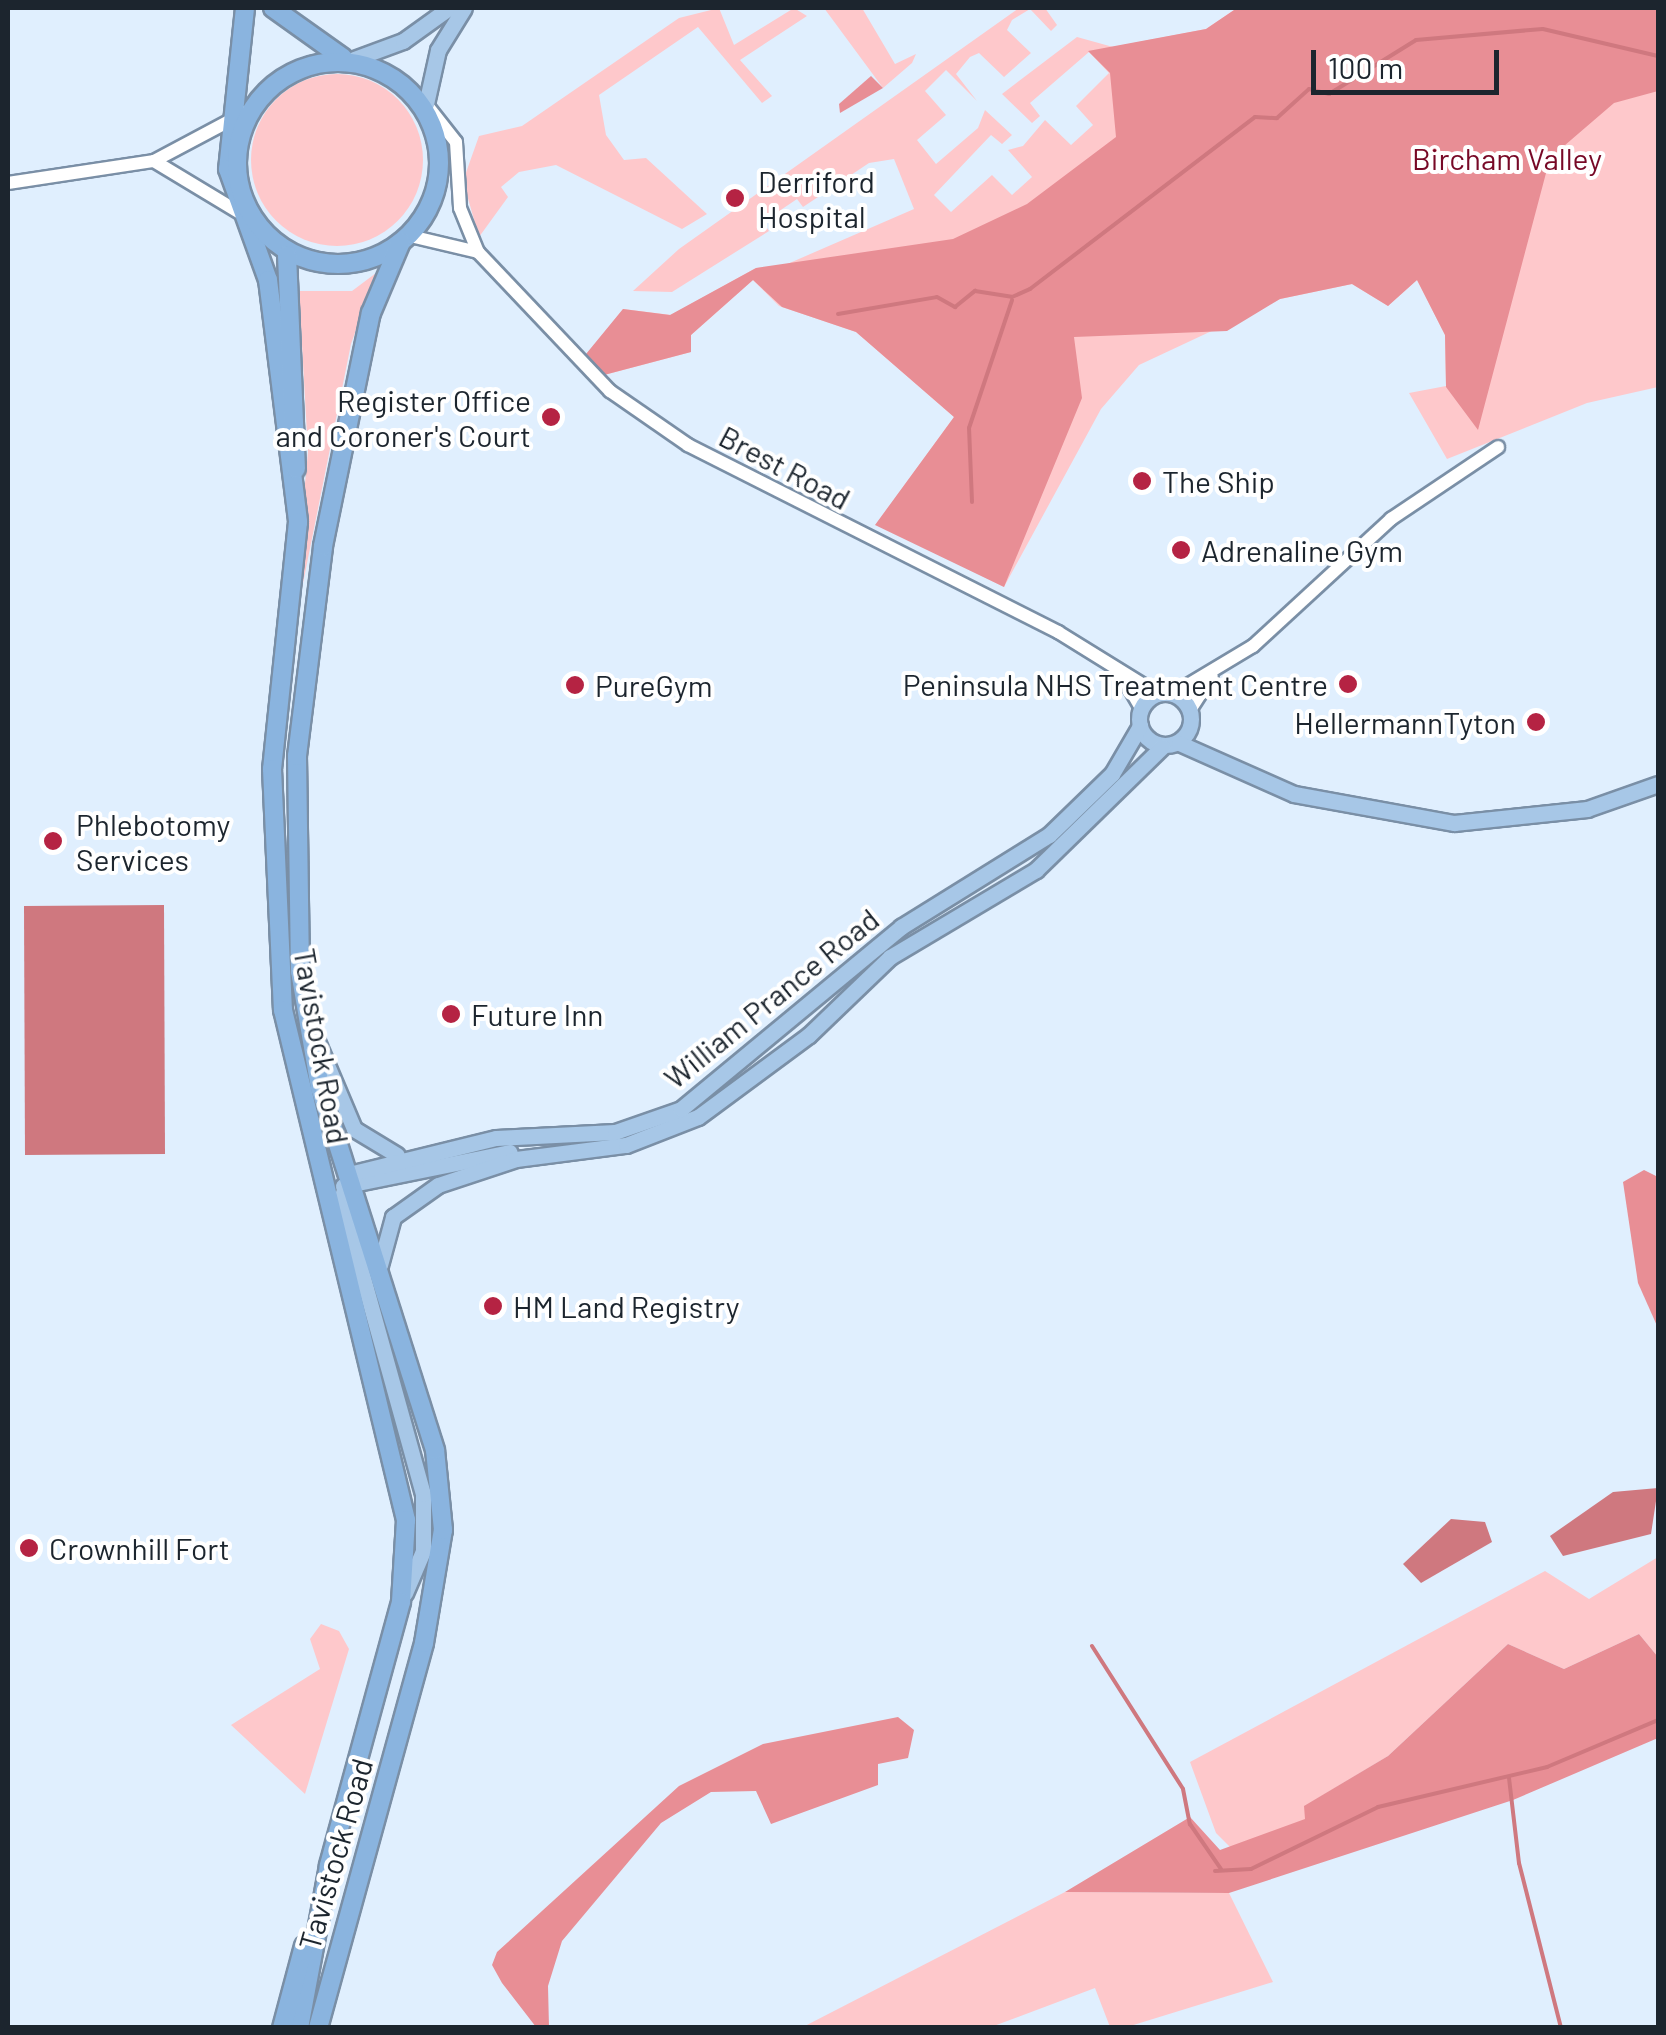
<!DOCTYPE html>
<html>
<head>
<meta charset="utf-8">
<style>
	body { margin:0 }
	#map { position:relative; width:1666px; height:2035px; overflow:hidden; background:#e0effe; font-family:Barlow,sans-serif }
	div>[style] { position:absolute }
	.green>* { inset:0; background:#fec8cb }
	.round { border-radius:50% }
	.forest>* { inset:0; background:#e88e95 }
	.water>* { inset:0; background:#cf787f }
	.stream>* { height:4px; margin:-2px; padding:0 2px; transform-origin:2px; border-radius:2px; background:#cf787f }
	.roads { filter:drop-shadow(2px 0 #7a8fa6) drop-shadow(-2px 0 #7a8fa6) drop-shadow(0 2px #7a8fa6) drop-shadow(0 -2px #7a8fa6) }
	.tertiary>* { height:12px; margin:-6px; padding:0 6px; transform-origin:6px; border-radius:6px; background:#fff }
	.primary>* { height:15px; margin:-7.5px; padding:0 7.5px; transform-origin:7.5px; border-radius:7.5px; background:#a7c7e7 }
	.primary>.ring { margin:-7.5px; padding:0; box-sizing:content-box; background:none; border:15px solid #a7c7e7; border-radius:50% }
	.trunk>* { height:18px; margin:-9px; padding:0 9px; transform-origin:9px; border-radius:9px; background:#8ab4df }
	.trunk>.ring { margin:-9px; padding:0; box-sizing:content-box; background:none; border:18px solid #8ab4df; border-radius:50% }
	.dots>* { width:28px; height:28px; translate:-50% -50%; box-sizing:border-box; border:5px solid #fff; border-radius:50% }
	span { translate:-50% -50%; white-space:nowrap; text-align:center; line-height:1.15; -webkit-text-stroke:8px #fff; paint-order:stroke }
	.park-label { font-size:30px; color:#770826 }
	.poi-label { font-size:30px; color:#1c252e }
	.left { translate:0 -50%; text-align:left }
	.right { translate:-100% -50%; text-align:right }
	.street-label { font-size:30px; color:#1c252e }
	.frame { position:absolute; inset:0; border:10px solid #1c252e; pointer-events:none }
	.scale { position:absolute; left:1311px; top:50px; width:188px; height:45px; box-sizing:border-box; border:5px solid #1c252e; border-top:0; padding-left:12px; font-size:30px; line-height:35px; white-space:nowrap; color:#1c252e; -webkit-text-stroke:8px #fff; paint-order:stroke }
</style>
</head>
<body>
<div id="map">
	<div class="green">
		<div style="clip-path:polygon(719px 8px,734px 45px,794px 8px,807px 16px,740px 60px,772px 96px,762px 103px,698px 27px,599px 95px,606px 135px,624px 160px,646px 158px,707px 214px,682px 229px,556px 165px,519px 172px,501px 187px,508px 197px,479px 237px,463px 181px,479px 136px,522px 126px,679px 18px)"></div>
		<div style="clip-path:polygon(824px 8px,862px 8px,895px 64px,916px 54px,912px 63px,883px 88px)"></div>
		<div style="clip-path:polygon(1019px 8px,1045px 8px,1057px 25px,1051px 31px,1030px 9px,1012px 20px,1007px 30px,1031px 53px,1004px 77px,979px 53px,970px 57px,956px 74px,977px 101px,946px 70px,925px 91px,946px 115px,917px 140px,936px 164px,978px 128px,985px 110px,1012px 135px,1002px 144px,991px 135px,934px 195px,951px 212px,992px 175px,1012px 195px,1032px 177px,1008px 150px,1023px 146px,1045px 120px,1071px 145px,1093px 125px,1076px 106px,1109px 73px,1089px 52px,1030px 103px,1040px 116px,1032px 123px,1002px 94px,1077px 37px,1113px 47px,1206px 29px,1237px 8px,1658px 8px,1658px 387px,1587px 403px,1447px 459px,1409px 393px,1446px 386px,1445px 335px,1417px 280px,1388px 306px,1352px 284px,1280px 299px,1139px 365px,1101px 409px,1004px 587px,877px 523px,954px 417px,856px 332px,779px 306px,753px 280px,691px 335px,691px 352px,604px 375px,587px 354px,623px 309px,671px 315px,756px 268px,785px 265px,914px 209px,894px 159px,869px 163px,803px 207px,797px 199px,763px 222px,769px 231px,672px 292px,633px 291px,679px 249px)"></div>
		<div class="round" style="left:251px;top:74px;width:172px;height:172px"></div>
		<div style="clip-path:polygon(376px 273px,351px 344px,289px 653px,308px 452px,299px 291px,352px 291px)"></div>
		<div style="clip-path:polygon(1658px 1557px,1658px 1657px,1639px 1634px,1564px 1669px,1508px 1644px,1388px 1756px,1305px 1806px,1306px 1828px,1238px 1855px,1216px 1833px,1190px 1762px,1545px 1571px,1589px 1599px)"></div>
		<div style="clip-path:polygon(321px 1624px,339px 1631px,349px 1649px,305px 1794px,231px 1725px,320px 1669px,310px 1639px)"></div>
		<div style="clip-path:polygon(1065px 1892px,1229px 1893px,1273px 1982px,1127px 2027px,1110px 2027px,1095px 1988px,991px 2027px,801px 2028px)"></div>
	</div>
	<div class="forest">
		<div style="clip-path:polygon(1237px 8px,1658px 8px,1658px 91px,1614px 103px,1550px 158px,1478px 430px,1446px 387px,1445px 335px,1417px 280px,1388px 306px,1352px 284px,1280px 299px,1227px 331px,1074px 337px,1082px 398px,1004px 587px,875px 525px,954px 417px,856px 332px,782px 307px,753px 280px,691px 335px,691px 352px,604px 375px,586px 354px,623px 309px,670px 315px,756px 268px,953px 239px,1027px 204px,1116px 137px,1110px 73px,1088px 51px,1206px 29px)"></div>
		<div style="clip-path:polygon(871px 76px,883px 88px,840px 113px,839px 104px)"></div>
		<div style="clip-path:polygon(1644px 1170px,1658px 1177px,1658px 1328px,1638px 1283px,1623px 1182px)"></div>
		<div style="clip-path:polygon(1639px 1634px,1658px 1657px,1658px 1738px,1513px 1800px,1229px 1893px,1065px 1892px,1190px 1817px,1220px 1850px,1305px 1819px,1304px 1806px,1388px 1756px,1508px 1644px,1564px 1669px)"></div>
		<div style="clip-path:polygon(898px 1717px,914px 1730px,908px 1758px,878px 1764px,878px 1785px,771px 1824px,756px 1791px,711px 1792px,661px 1823px,562px 1941px,548px 1986px,549px 2027px,536px 2027px,502px 1983px,492px 1965px,497px 1952px,679px 1786px,763px 1744px)"></div>
	</div>
	<div class="water">
		<div style="clip-path:polygon(164px 905px,165px 1154px,25px 1155px,24px 906px)"></div>
		<div style="clip-path:polygon(1658px 1488px,1651px 1534px,1563px 1556px,1550px 1536px,1613px 1492px)"></div>
		<div style="clip-path:polygon(1451px 1519px,1485px 1522px,1492px 1542px,1421px 1583px,1403px 1564px)"></div>
	</div>
	<div class="stream">
		<div style="left:838px;top:314px;width:100px;rotate:-9.7deg"></div>
		<div style="left:937px;top:297px;width:21px;rotate:29deg"></div>
		<div style="left:955px;top:307px;width:26px;rotate:-39deg"></div>
		<div style="left:975px;top:291px;width:37px;rotate:9deg"></div>
		<div style="left:1012px;top:297px;width:20px;rotate:-24deg"></div>
		<div style="left:1030px;top:289px;width:283px;rotate:-37.4deg"></div>
		<div style="left:1255px;top:117px;width:22px;rotate:3deg"></div>
		<div style="left:1277px;top:118px;width:43px;rotate:-42.2deg"></div>
		<div style="left:1309px;top:89px;width:21px;rotate:14deg"></div>
		<div style="left:1329px;top:94px;width:102px;rotate:-31.8deg"></div>
		<div style="left:1416px;top:40px;width:127px;rotate:-5deg"></div>
		<div style="left:1543px;top:29px;width:118px;rotate:13.2deg"></div>
		<div style="left:972px;top:502px;width:74px;rotate:-92.3deg"></div>
		<div style="left:969px;top:428px;width:135px;rotate:-71.4deg"></div>
		<div style="left:1092px;top:1646px;width:169px;rotate:57.5deg"></div>
		<div style="left:1183px;top:1789px;width:36px;rotate:79deg"></div>
		<div style="left:1190px;top:1824px;width:55px;rotate:55.4deg"></div>
		<div style="left:1509px;top:1778px;width:86px;rotate:83.3deg"></div>
		<div style="left:1519px;top:1863px;width:170px;rotate:75.7deg"></div>
		<div style="left:1215px;top:1871px;width:36px;rotate:-3deg"></div>
		<div style="left:1251px;top:1869px;width:141px;rotate:-26deg"></div>
		<div style="left:1378px;top:1807px;width:174px;rotate:-13.3deg"></div>
		<div style="left:1547px;top:1767px;width:121px;rotate:-22.9deg"></div>
	</div>
	<div class="roads">
		<div class="tertiary">
			<div style="left:426px;top:104px;width:48px;rotate:51.7deg"></div>
			<div style="left:456px;top:142px;width:66px;rotate:86.5deg"></div>
			<div style="left:460px;top:208px;width:48px;rotate:67.8deg"></div>
			<div style="left:154px;top:161px;width:106px;rotate:31.1deg"></div>
			<div style="left:8px;top:183px;width:148px;rotate:-8.6deg"></div>
			<div style="left:154px;top:161px;width:111px;rotate:-28deg"></div>
			<div style="left:406px;top:235px;width:74px;rotate:13.3deg"></div>
			<div style="left:478px;top:252px;width:192px;rotate:46.5deg"></div>
			<div style="left:610px;top:391px;width:95px;rotate:34.7deg"></div>
			<div style="left:688px;top:445px;width:415px;rotate:26.8deg"></div>
			<div style="left:1058px;top:632px;width:118px;rotate:31.8deg"></div>
			<div style="left:1120px;top:672px;width:42px;rotate:59.7deg"></div>
			<div style="left:1173px;top:694px;width:93px;rotate:-31deg"></div>
			<div style="left:1253px;top:646px;width:188px;rotate:-42.6deg"></div>
			<div style="left:1391px;top:519px;width:129px;rotate:-33.9deg"></div>
			<div style="left:1190px;top:710px;width:40px;rotate:-57.1deg"></div>
		</div>
		<div class="primary">
			<div style="left:354px;top:59px;width:52px;rotate:-20.2deg"></div>
			<div style="left:403px;top:41px;width:57px;rotate:-35.7deg"></div>
			<div style="left:426px;top:104px;width:55px;rotate:-77.5deg"></div>
			<div style="left:438px;top:50px;width:49px;rotate:-58.2deg"></div>
			<div class="ring" style="left:1139px;top:693px;width:37px;height:37px"></div>
			<div style="left:1179px;top:743px;width:126px;rotate:23.9deg"></div>
			<div style="left:1294px;top:794px;width:163px;rotate:10.3deg"></div>
			<div style="left:1454px;top:823px;width:134px;rotate:-6deg"></div>
			<div style="left:1587px;top:809px;width:75px;rotate:-19.4deg"></div>
			<div style="left:308px;top:1020px;width:118px;rotate:67.1deg"></div>
			<div style="left:354px;top:1129px;width:50px;rotate:31.2deg"></div>
			<div style="left:343px;top:1186px;width:170px;rotate:-11.5deg"></div>
			<div style="left:380px;top:1265px;width:50px;rotate:-74.8deg"></div>
			<div style="left:393px;top:1217px;width:55px;rotate:-35.4deg"></div>
			<div style="left:438px;top:1185px;width:82px;rotate:-18.4deg"></div>
			<div style="left:516px;top:1159px;width:111px;rotate:-7.3deg"></div>
			<div style="left:626px;top:1145px;width:77px;rotate:-21.3deg"></div>
			<div style="left:698px;top:1117px;width:138px;rotate:-36.5deg"></div>
			<div style="left:809px;top:1035px;width:112px;rotate:-43.9deg"></div>
			<div style="left:890px;top:957px;width:170px;rotate:-30.8deg"></div>
			<div style="left:1036px;top:870px;width:177px;rotate:-44.3deg"></div>
			<div style="left:405px;top:1593px;width:46px;rotate:-66.8deg"></div>
			<div style="left:423px;top:1551px;width:57px;rotate:-90deg"></div>
			<div style="left:423px;top:1494px;width:306px;rotate:-105.5deg"></div>
			<div style="left:341px;top:1199px;width:26px;rotate:-72deg"></div>
			<div style="left:349px;top:1174px;width:151px;rotate:-13.8deg"></div>
			<div style="left:496px;top:1138px;width:119px;rotate:-2.9deg"></div>
			<div style="left:615px;top:1132px;width:70px;rotate:-19.2deg"></div>
			<div style="left:681px;top:1109px;width:286px;rotate:-39.6deg"></div>
			<div style="left:901px;top:927px;width:174px;rotate:-31.9deg"></div>
			<div style="left:1049px;top:835px;width:88px;rotate:-44.1deg"></div>
			<div style="left:1112px;top:774px;width:56px;rotate:-59.7deg"></div>
		</div>
		<div class="trunk">
			<div style="left:245px;top:8px;width:162px;rotate:96deg"></div>
			<div style="left:228px;top:169px;width:118px;rotate:70.2deg"></div>
			<div style="left:268px;top:280px;width:244px;rotate:82.9deg"></div>
			<div style="left:298px;top:522px;width:248px;rotate:96deg"></div>
			<div style="left:272px;top:769px;width:241px;rotate:87.4deg"></div>
			<div style="left:283px;top:1010px;width:525px;rotate:76.44deg"></div>
			<div style="left:406px;top:1520px;width:82px;rotate:93.5deg"></div>
			<div style="left:401px;top:1602px;width:274px;rotate:105.3deg"></div>
			<div style="left:329px;top:1866px;width:165px;rotate:100.5deg"></div>
			<div style="left:273px;top:8px;width:86px;rotate:35.5deg"></div>
			<div class="ring" style="left:237px;top:62px;width:184px;height:184px"></div>
			<div style="left:287px;top:255px;width:214px;rotate:87.6deg"></div>
			<div style="left:282px;top:2028px;width:85px;rotate:-75deg"></div>
			<div style="left:318px;top:2028px;width:399px;rotate:-74.6deg"></div>
			<div style="left:424px;top:1643px;width:115px;rotate:-80.5deg"></div>
			<div style="left:443px;top:1530px;width:80px;rotate:-95.7deg"></div>
			<div style="left:435px;top:1450px;width:380px;rotate:-107.6deg"></div>
			<div style="left:320px;top:1088px;width:119px;rotate:-99.7deg"></div>
			<div style="left:300px;top:971px;width:215px;rotate:-90.8deg"></div>
			<div style="left:297px;top:756px;width:212px;rotate:-82.9deg"></div>
			<div style="left:323px;top:546px;width:238px;rotate:-78.4deg"></div>
			<div style="left:371px;top:313px;width:77px;rotate:-67.1deg"></div>
		</div>
	</div>
	<div class="dots">
		<div style="left:735px;top:198px;background:#b52343"></div>
		<div style="left:551px;top:417px;background:#b52343"></div>
		<div style="left:1142px;top:481px;background:#b52343"></div>
		<div style="left:1181px;top:550px;background:#b52343"></div>
		<div style="left:1348px;top:684px;background:#b52343"></div>
		<div style="left:575px;top:685px;background:#b52343"></div>
		<div style="left:1536px;top:722px;background:#b52343"></div>
		<div style="left:53px;top:841px;background:#b52343"></div>
		<div style="left:451px;top:1014px;background:#b52343"></div>
		<div style="left:493px;top:1306px;background:#b52343"></div>
		<div style="left:29px;top:1548px;background:#b52343"></div>
	</div>
	<div class="park-label">
		<span style="left:1507px;top:158px">Bircham Valley</span>
	</div>
	<div class="poi-label">
		<span class="left" style="left:758px;top:198px">Derriford<br>Hospital</span>
		<span class="right" style="left:531px;top:417px">Register Office<br>and Coroner's Court</span>
		<span class="left" style="left:1162px;top:481px">The Ship</span>
		<span class="left" style="left:1201px;top:550px">Adrenaline Gym</span>
		<span class="right" style="left:1328px;top:684px">Peninsula NHS Treatment Centre</span>
		<span class="left" style="left:595px;top:685px">PureGym</span>
		<span class="right" style="left:1516px;top:722px">HellermannTyton</span>
		<span class="left" style="left:76px;top:841px">Phlebotomy<br>Services</span>
		<span class="left" style="left:471px;top:1014px">Future Inn</span>
		<span class="left" style="left:513px;top:1306px">HM Land Registry</span>
		<span class="left" style="left:49px;top:1548px">Crownhill Fort</span>
	</div>
	<div class="street-label">
		<span style="left:785px;top:467px;rotate:28deg">Brest Road</span>
		<span style="left:771px;top:998px;rotate:-39deg">William Prance Road</span>
		<span style="left:322px;top:1046px;rotate:80deg">Tavistock Road</span>
		<span style="left:335px;top:1854px;rotate:-74deg">Tavistock Road</span>
	</div>
	<div class="frame"></div>
	<div class="scale">100 m</div>
</div>
</body>
</html>
